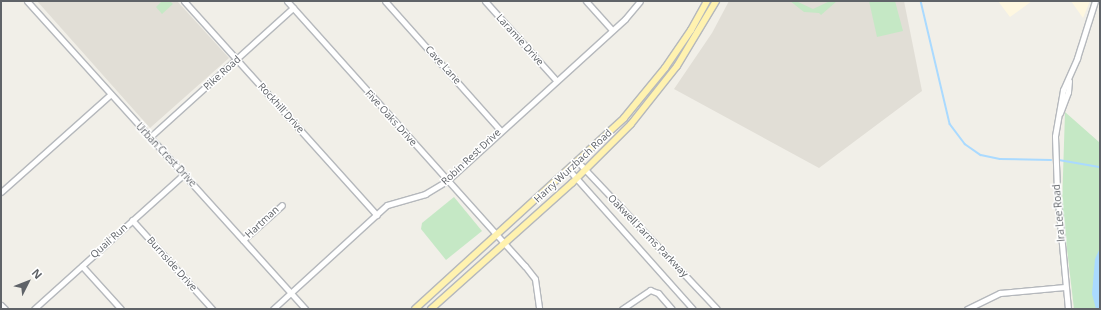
<!DOCTYPE html>
<html>
<head>
<meta charset="utf-8">
<style>
	body { margin:0 }
	#map { position:relative; width:1101px; height:310px; overflow:hidden; background:#f1efe8; font-family:"Open Sans",sans-serif }
	div>[style] { position:absolute }
	.commercial>* { inset:0; background:#fef7e0 }
	.education>* { inset:0; background:#e1ded6 }
	.green>* { inset:0; background:#c5e8c5 }
	.water>* { inset:0; background:#aadaff }
	.stream>* { height:1.5px; margin:-0.75px; padding:0 0.75px; transform-origin:0.75px; border-radius:0.75px; background:#aadaff }
	.roads { filter:drop-shadow(1px 0 #b5b8bc) drop-shadow(-1px 0 #b5b8bc) drop-shadow(0 1px #b5b8bc) drop-shadow(0 -1px #b5b8bc) }
	.minor>* { height:5px; margin:-2.5px; padding:0 2.5px; transform-origin:2.5px; border-radius:2.5px; background:#fff }
	.major>* { height:6px; margin:-3px; padding:0 3px; transform-origin:3px; border-radius:3px; background:#fff2af }
	span { translate:-50% -50%; white-space:nowrap; text-align:center; line-height:1.15; -webkit-text-stroke:3px #fff; paint-order:stroke }
	.street-label { font-size:10px; color:#5f6368 }
	.frame { position:absolute; inset:0; border:2px solid #5f6368; pointer-events:none }
	.north { position:absolute; left:8px; top:262px; width:40px; height:40px; -webkit-text-stroke:3px #fff; paint-order:stroke; rotate:48deg; font-size:11px; font-weight:700; line-height:16px; text-align:center; color:#5f6368 }
	.north::after { content:''; display:block; margin:auto; width:14px; height:18px; background:#5f6368; clip-path:polygon(50% 0,100% 100%,50% 72%,0 100%) }
</style>
</head>
<body>
<div id="map">
	<div class="commercial">
		<div style="clip-path:polygon(998px 1px,1032px 1px,1010px 17px)"></div>
		<div style="clip-path:polygon(1071px 1px,1090px 1px,1083px 18px)"></div>
	</div>
	<div class="education">
		<div style="clip-path:polygon(37px 1px,177px 1px,229px 58px,150px 128px)"></div>
		<div style="clip-path:polygon(729px 1px,904px 1px,922px 91px,819px 168px,674px 89px,712px 33px)"></div>
	</div>
	<div class="green">
		<div style="clip-path:polygon(162px 1px,170px 1px,173px 4px,162px 14px,156px 7px)"></div>
		<div style="clip-path:polygon(790px 1px,796px 1px,813px 9px,830px 1px,837px 1px,821px 15px,819px 13px,804px 12px)"></div>
		<div style="clip-path:polygon(869px 1px,895px 1px,903px 31px,877px 37px)"></div>
		<div style="clip-path:polygon(1065px 112px,1099px 142px,1100px 139px,1100px 309px,1074px 309px,1062px 206px)"></div>
		<div style="clip-path:polygon(454px 197px,482px 231px,446px 260px,421px 229px,422px 223px)"></div>
	</div>
	<div class="water">
		<div style="clip-path:polygon(1100px 248px,1100px 309px,1096px 309px,1092px 294px,1095px 259px)"></div>
	</div>
	<div class="stream">
		<div style="left:921px;top:1px;width:126px;rotate:76.7deg"></div>
		<div style="left:950px;top:124px;width:25px;rotate:53deg"></div>
		<div style="left:965px;top:144px;width:19px;rotate:35deg"></div>
		<div style="left:981px;top:155px;width:19px;rotate:12deg"></div>
		<div style="left:1000px;top:159px;width:51px;rotate:1.1deg"></div>
		<div style="left:1059px;top:160px;width:42px;rotate:9.7deg"></div>
	</div>
	<div class="roads">
		<div class="minor">
			<div style="left:27px;top:1px;width:415px;rotate:47.9deg"></div>
			<div style="left:184px;top:1px;width:288px;rotate:48deg"></div>
			<div style="left:287px;top:1px;width:356px;rotate:48.1deg"></div>
			<div style="left:525px;top:266px;width:16px;rotate:52deg"></div>
			<div style="left:535px;top:279px;width:30px;rotate:82deg"></div>
			<div style="left:385px;top:1px;width:173px;rotate:48.3deg"></div>
			<div style="left:485px;top:1px;width:106px;rotate:48.1deg"></div>
			<div style="left:586px;top:1px;width:39px;rotate:48deg"></div>
			<div style="left:1060px;top:113px;width:22px;rotate:-69deg"></div>
			<div style="left:1068px;top:92px;width:11px;rotate:-85deg"></div>
			<div style="left:150px;top:137px;width:193px;rotate:-42.1deg"></div>
			<div style="left:578px;top:162px;width:202px;rotate:46.6deg"></div>
			<div style="left:569px;top:170px;width:186px;rotate:48.3deg"></div>
			<div style="left:1px;top:192px;width:147px;rotate:-41.7deg"></div>
			<div style="left:132px;top:220px;width:120px;rotate:48deg"></div>
			<div style="left:243px;top:240px;width:52px;rotate:-41.9deg"></div>
			<div style="left:82px;top:266px;width:58px;rotate:47.8deg"></div>
			<div style="left:1px;top:305px;width:6px;rotate:45deg"></div>
			<div style="left:34px;top:309px;width:202px;rotate:-42deg"></div>
			<div style="left:273px;top:309px;width:154px;rotate:-42.4deg"></div>
			<div style="left:387px;top:205px;width:40px;rotate:-16deg"></div>
			<div style="left:425px;top:194px;width:26px;rotate:-31deg"></div>
			<div style="left:447px;top:181px;width:241px;rotate:-42.3deg"></div>
			<div style="left:625px;top:19px;width:23px;rotate:-50deg"></div>
			<div style="left:622px;top:309px;width:34px;rotate:-34deg"></div>
			<div style="left:650px;top:290px;width:9px;rotate:21deg"></div>
			<div style="left:658px;top:293px;width:21px;rotate:49deg"></div>
			<div style="left:967px;top:309px;width:37px;rotate:-26deg"></div>
			<div style="left:1000px;top:293px;width:65px;rotate:-5.3deg"></div>
			<div style="left:1068px;top:309px;width:119px;rotate:-95.3deg"></div>
			<div style="left:1057px;top:191px;width:55px;rotate:-92.1deg"></div>
			<div style="left:1055px;top:136px;width:47px;rotate:-80.1deg"></div>
			<div style="left:1063px;top:90px;width:35px;rotate:-66deg"></div>
			<div style="left:1077px;top:58px;width:60px;rotate:-72.5deg"></div>
		</div>
		<div class="major">
			<div style="left:415px;top:309px;width:283px;rotate:-42.4deg"></div>
			<div style="left:624px;top:118px;width:65px;rotate:-50.6deg"></div>
			<div style="left:665px;top:68px;width:46px;rotate:-55.6deg"></div>
			<div style="left:691px;top:30px;width:33px;rotate:-61deg"></div>
			<div style="left:431px;top:309px;width:189px;rotate:-41.8deg"></div>
			<div style="left:572px;top:183px;width:83px;rotate:-45deg"></div>
			<div style="left:631px;top:124px;width:74px;rotate:-51.6deg"></div>
			<div style="left:677px;top:66px;width:76px;rotate:-59deg"></div>
		</div>
	</div>
	<div class="street-label">
		<span style="left:520px;top:40px;rotate:48deg">Laramie Drive</span>
		<span style="left:443px;top:65px;rotate:48deg">Cave Lane</span>
		<span style="left:222px;top:73px;rotate:-42deg">Pike Road</span>
		<span style="left:281px;top:108px;rotate:48deg">Rockhill Drive</span>
		<span style="left:391px;top:118px;rotate:48deg">Five Oaks Drive</span>
		<span style="left:166px;top:155px;rotate:47deg">Urban Crest Drive</span>
		<span style="left:471px;top:157px;rotate:-43deg">Robin Rest Drive</span>
		<span style="left:573px;top:166px;rotate:-43deg">Harry Wurzbach Road</span>
		<span style="left:1059px;top:213px;rotate:-95deg">Ira Lee Road</span>
		<span style="left:262px;top:222px;rotate:-43deg">Hartman</span>
		<span style="left:648px;top:236px;rotate:46deg">Oakwell Farms Parkway</span>
		<span style="left:109px;top:241px;rotate:-42deg">Quail Run</span>
		<span style="left:172px;top:264px;rotate:48deg">Burnside Drive</span>
	</div>
	<div class="frame"></div>
	<div class="north">N</div>
</div>
</body>
</html>
